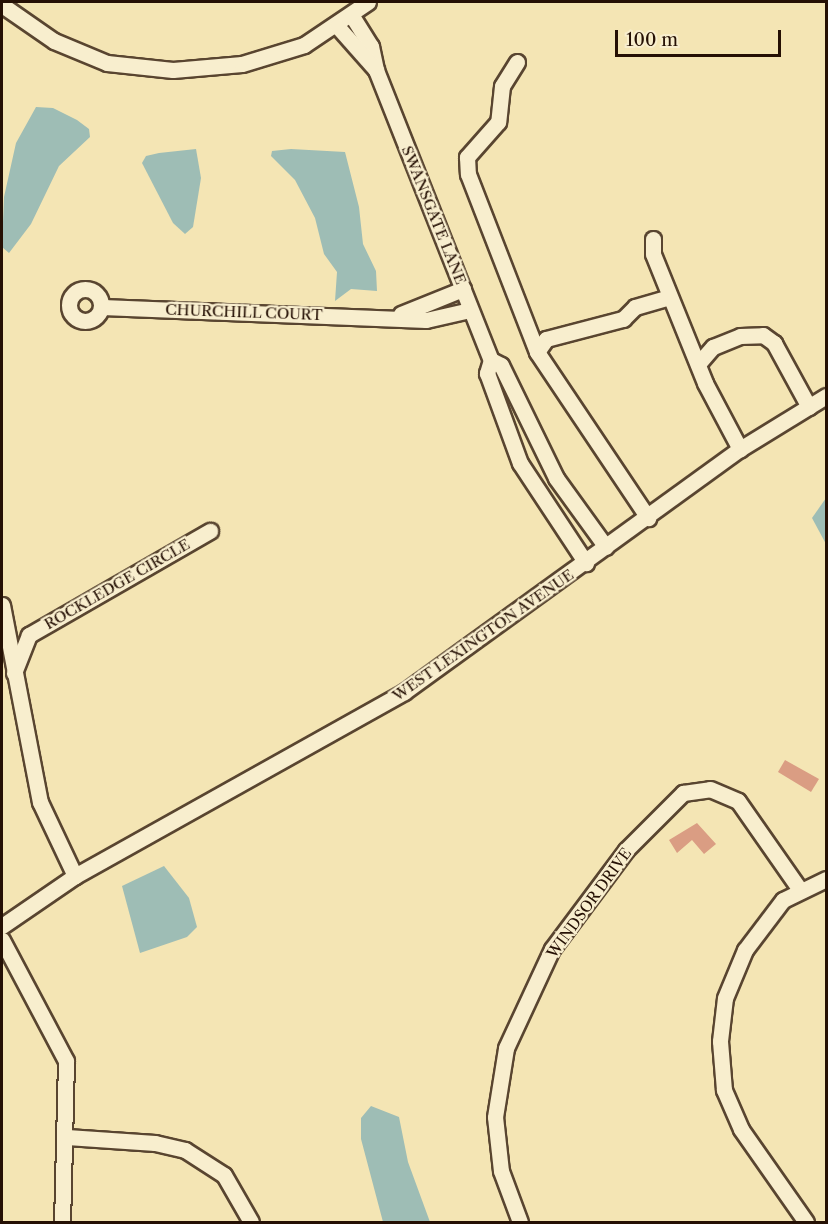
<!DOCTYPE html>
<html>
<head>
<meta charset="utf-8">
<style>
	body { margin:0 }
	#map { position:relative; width:828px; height:1224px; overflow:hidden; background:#f4e5b4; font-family:"Libre Caslon Text",serif }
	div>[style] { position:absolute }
	.water>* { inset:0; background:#9ebdb5 }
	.building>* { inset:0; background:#da9d83 }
	.roads { filter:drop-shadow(2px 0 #594530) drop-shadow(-2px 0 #594530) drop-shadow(0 2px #594530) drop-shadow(0 -2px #594530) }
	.minor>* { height:15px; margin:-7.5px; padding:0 7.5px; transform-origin:7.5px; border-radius:7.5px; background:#f8eece }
	.minor>.ring { margin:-7.5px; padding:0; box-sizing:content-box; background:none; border:15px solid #f8eece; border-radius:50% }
	span { translate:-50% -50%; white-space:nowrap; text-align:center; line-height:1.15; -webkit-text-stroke:4.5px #f8eece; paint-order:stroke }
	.street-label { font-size:15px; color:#251004 }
	.frame { position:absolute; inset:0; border:3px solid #251004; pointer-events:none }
	.scale { position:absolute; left:615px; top:30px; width:166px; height:27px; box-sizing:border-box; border:3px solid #251004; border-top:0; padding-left:8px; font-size:18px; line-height:21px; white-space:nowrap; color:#251004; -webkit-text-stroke:4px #f8eece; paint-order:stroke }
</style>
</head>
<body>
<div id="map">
	<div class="water">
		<div style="clip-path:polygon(36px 107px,53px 108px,77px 120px,89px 129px,90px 137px,59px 166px,31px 224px,9px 253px,2px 247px,4px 197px,16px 143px)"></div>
		<div style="clip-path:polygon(196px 149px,201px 178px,193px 227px,185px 234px,173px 223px,142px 163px,146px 156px,159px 153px)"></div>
		<div style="clip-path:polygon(291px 149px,345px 152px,359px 207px,363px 244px,376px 271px,377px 291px,351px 289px,335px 301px,337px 272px,324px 254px,315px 218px,295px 180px,271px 156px,272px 151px)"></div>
		<div style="clip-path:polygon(826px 498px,826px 544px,812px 518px)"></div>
		<div style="clip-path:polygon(164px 866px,189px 898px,197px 927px,187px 937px,140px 953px,122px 886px)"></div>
		<div style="clip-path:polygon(371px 1106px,399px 1117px,408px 1162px,430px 1222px,383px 1222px,361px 1139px,361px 1118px)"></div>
	</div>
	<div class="building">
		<div style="clip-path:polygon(785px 760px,819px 779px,811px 792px,778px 772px)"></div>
		<div style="clip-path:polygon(697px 823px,716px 844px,704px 854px,692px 840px,677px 853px,669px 840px)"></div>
	</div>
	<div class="roads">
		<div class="minor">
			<div style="left:2px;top:5px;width:63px;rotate:34.7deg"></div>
			<div style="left:54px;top:41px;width:57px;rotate:22.5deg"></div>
			<div style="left:107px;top:63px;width:66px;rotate:6.1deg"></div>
			<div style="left:173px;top:70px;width:69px;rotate:-5deg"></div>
			<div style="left:242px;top:64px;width:65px;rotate:-17deg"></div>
			<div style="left:304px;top:45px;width:77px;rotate:-33.9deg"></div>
			<div style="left:352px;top:16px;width:36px;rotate:58deg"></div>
			<div style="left:371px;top:46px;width:25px;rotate:78deg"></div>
			<div style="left:376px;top:70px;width:312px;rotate:68.4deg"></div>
			<div style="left:491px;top:360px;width:14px;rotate:107deg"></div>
			<div style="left:487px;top:373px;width:96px;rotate:69.9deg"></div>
			<div style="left:520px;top:463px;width:120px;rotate:56.6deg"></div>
			<div style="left:337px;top:26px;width:59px;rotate:48.4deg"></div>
			<div style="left:517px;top:62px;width:28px;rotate:122deg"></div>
			<div style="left:502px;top:86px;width:36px;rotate:96deg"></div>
			<div style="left:498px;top:122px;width:47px;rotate:131.5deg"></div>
			<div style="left:467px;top:157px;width:17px;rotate:87deg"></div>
			<div style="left:468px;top:174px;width:191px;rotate:68.8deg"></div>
			<div style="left:537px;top:352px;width:200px;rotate:56.2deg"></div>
			<div style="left:653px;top:239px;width:15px;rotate:90deg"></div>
			<div style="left:653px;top:254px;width:139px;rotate:68deg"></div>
			<div style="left:705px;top:383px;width:75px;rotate:62.1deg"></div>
			<div class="ring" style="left:69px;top:289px;width:17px;height:17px"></div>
			<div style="left:102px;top:307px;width:324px;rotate:2.3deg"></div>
			<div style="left:426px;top:320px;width:45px;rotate:-12.8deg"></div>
			<div style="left:401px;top:314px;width:67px;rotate:-22deg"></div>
			<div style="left:537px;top:352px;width:16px;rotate:-55deg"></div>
			<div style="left:546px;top:339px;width:80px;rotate:-14.6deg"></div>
			<div style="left:623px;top:319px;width:17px;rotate:-45deg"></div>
			<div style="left:635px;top:307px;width:36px;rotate:-16deg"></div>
			<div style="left:491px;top:360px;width:11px;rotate:27deg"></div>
			<div style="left:501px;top:365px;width:126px;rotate:64deg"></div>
			<div style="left:556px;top:478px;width:85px;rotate:54.1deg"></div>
			<div style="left:698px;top:364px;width:23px;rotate:-49deg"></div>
			<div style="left:713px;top:347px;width:29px;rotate:-22deg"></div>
			<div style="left:740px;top:336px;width:23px;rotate:-2deg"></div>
			<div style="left:763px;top:335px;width:14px;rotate:36deg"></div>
			<div style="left:774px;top:343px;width:73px;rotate:61.3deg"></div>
			<div style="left:2px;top:605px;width:201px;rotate:79.1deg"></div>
			<div style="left:40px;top:802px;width:82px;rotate:64.7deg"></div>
			<div style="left:14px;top:673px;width:41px;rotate:-68.5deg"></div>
			<div style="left:29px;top:635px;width:209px;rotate:-29.9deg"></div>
			<div style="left:2px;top:926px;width:88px;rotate:-34.4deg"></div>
			<div style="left:75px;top:876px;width:377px;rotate:-29.2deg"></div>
			<div style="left:404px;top:692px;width:415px;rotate:-35.9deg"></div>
			<div style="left:740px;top:449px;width:101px;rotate:-31.6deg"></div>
			<div style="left:2px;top:940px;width:137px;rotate:62.1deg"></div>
			<div style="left:66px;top:1061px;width:161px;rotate:91.4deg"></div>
			<div style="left:67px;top:1137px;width:88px;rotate:3.9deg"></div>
			<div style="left:155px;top:1143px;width:31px;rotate:13deg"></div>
			<div style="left:185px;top:1150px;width:46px;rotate:32.7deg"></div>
			<div style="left:224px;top:1175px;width:54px;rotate:60.1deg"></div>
			<div style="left:520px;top:1222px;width:54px;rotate:-110.4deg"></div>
			<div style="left:501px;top:1171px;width:54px;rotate:-96.3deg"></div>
			<div style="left:495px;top:1117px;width:70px;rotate:-80.9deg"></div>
			<div style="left:506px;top:1048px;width:109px;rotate:-65.1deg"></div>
			<div style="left:552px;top:949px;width:124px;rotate:-53.2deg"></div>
			<div style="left:626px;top:850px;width:81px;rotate:-45deg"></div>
			<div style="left:683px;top:793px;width:27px;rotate:-8deg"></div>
			<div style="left:710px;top:789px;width:30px;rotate:23deg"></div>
			<div style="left:738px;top:801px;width:108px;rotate:55.1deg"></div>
			<div style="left:806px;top:1222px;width:113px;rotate:-125deg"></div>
			<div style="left:741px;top:1129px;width:43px;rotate:-113.6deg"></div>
			<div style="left:724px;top:1090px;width:49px;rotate:-94.7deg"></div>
			<div style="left:720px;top:1041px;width:43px;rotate:-83.4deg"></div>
			<div style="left:725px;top:998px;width:52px;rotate:-67.4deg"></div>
			<div style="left:745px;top:950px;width:63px;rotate:-52.8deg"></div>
			<div style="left:783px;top:900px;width:48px;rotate:-26deg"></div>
		</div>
	</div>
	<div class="street-label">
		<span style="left:434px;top:215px;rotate:68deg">SWANSGATE LANE</span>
		<span style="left:244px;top:312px;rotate:2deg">CHURCHILL COURT</span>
		<span style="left:117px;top:584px;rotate:-30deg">ROCKLEDGE CIRCLE</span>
		<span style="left:483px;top:635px;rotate:-35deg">WEST LEXINGTON AVENUE</span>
		<span style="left:589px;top:903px;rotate:-54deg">WINDSOR DRIVE</span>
	</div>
	<div class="frame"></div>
	<div class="scale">100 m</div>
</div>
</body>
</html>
